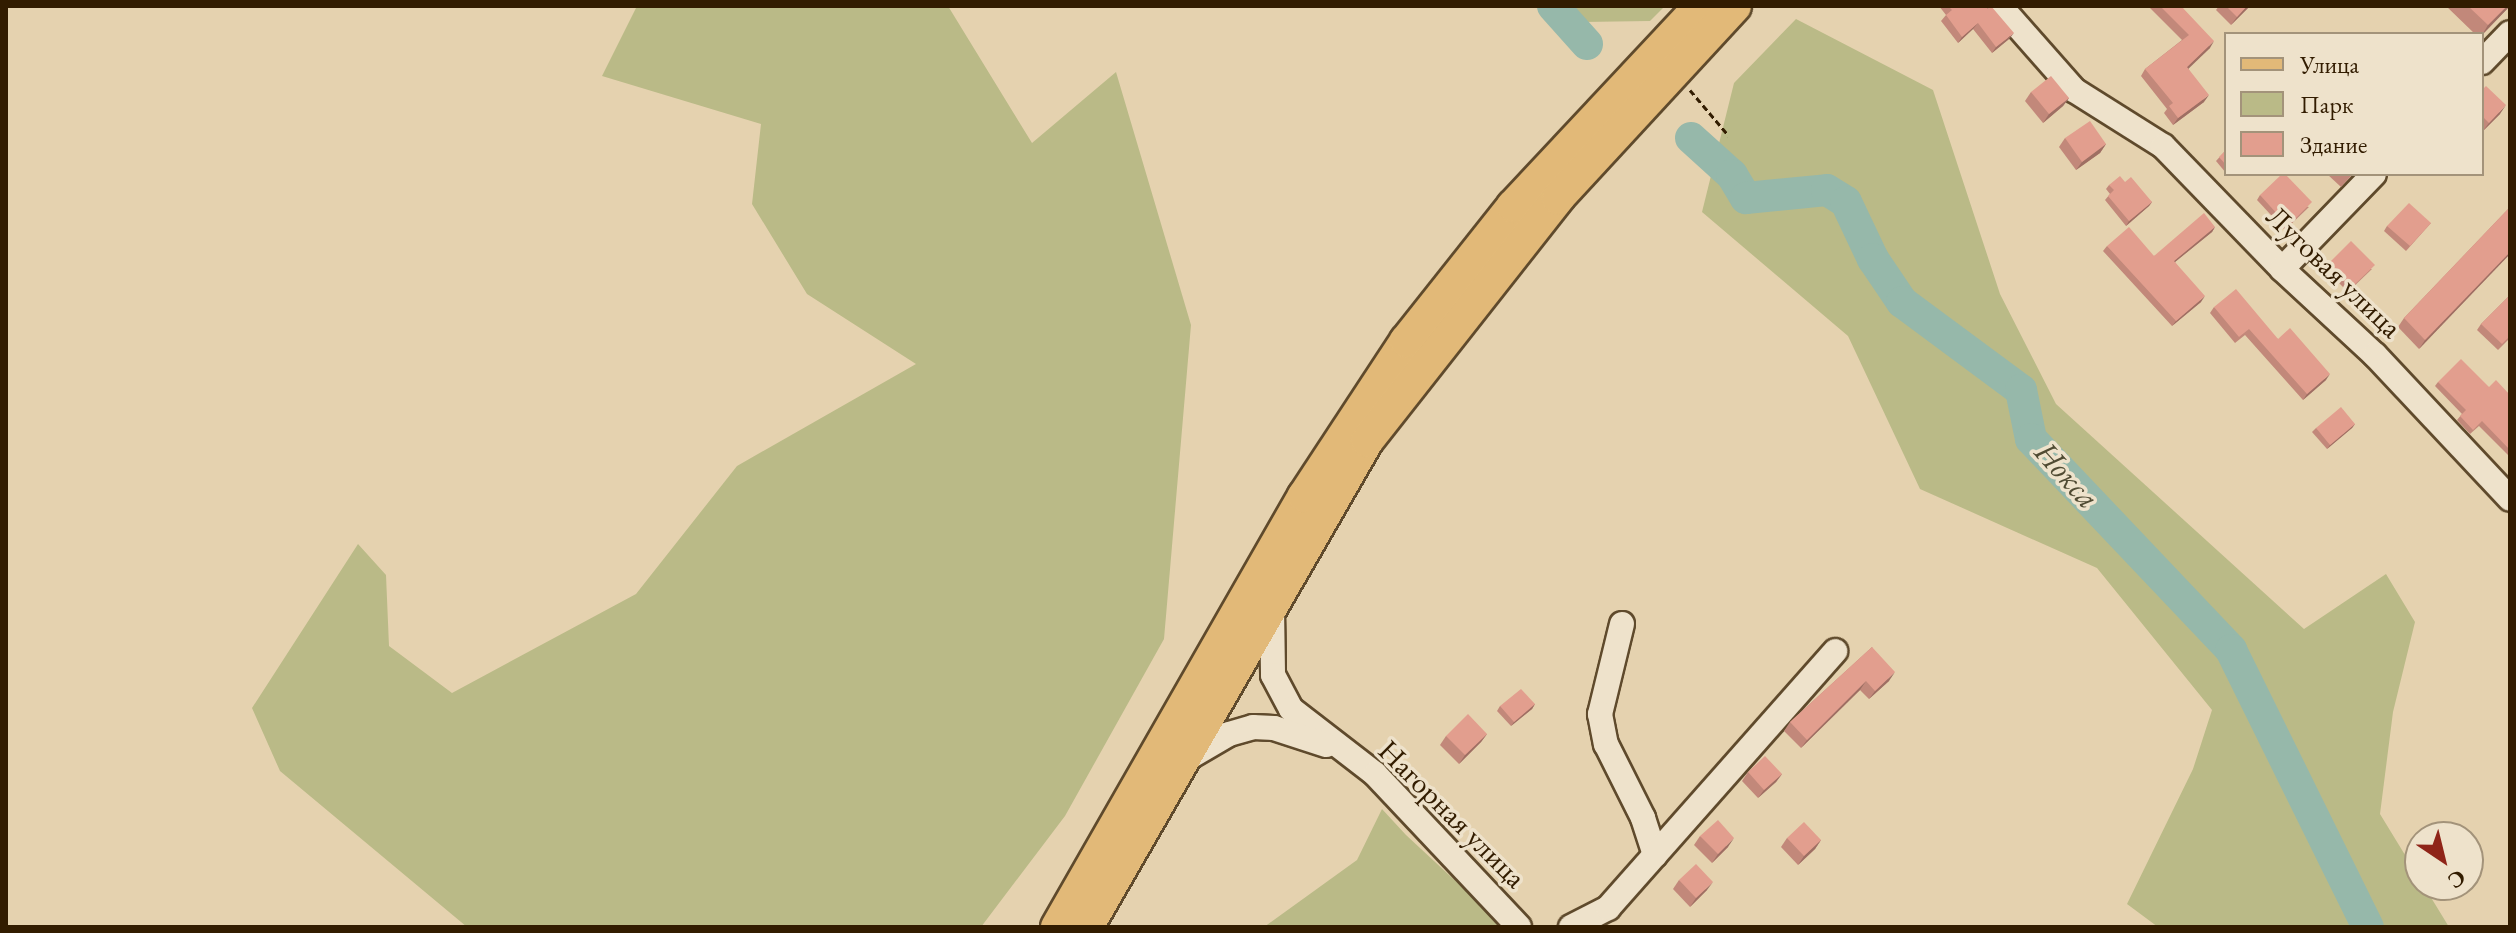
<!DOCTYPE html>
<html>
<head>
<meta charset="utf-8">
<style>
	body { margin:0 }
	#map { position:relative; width:2516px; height:933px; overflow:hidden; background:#e5d2af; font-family:"EB Garamond",serif }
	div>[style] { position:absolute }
	.green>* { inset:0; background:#baba87 }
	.river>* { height:32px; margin:-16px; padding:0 16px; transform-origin:16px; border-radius:16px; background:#96b8aa }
	.path>* { height:3px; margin-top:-1.5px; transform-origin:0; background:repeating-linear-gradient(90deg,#321c00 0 6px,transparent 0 10px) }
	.roads { filter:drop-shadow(2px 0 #5f4a2c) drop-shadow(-2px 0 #5f4a2c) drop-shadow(0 2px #5f4a2c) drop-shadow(0 -2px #5f4a2c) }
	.minor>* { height:24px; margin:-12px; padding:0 12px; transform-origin:12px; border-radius:12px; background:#eee2cb }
	.major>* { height:32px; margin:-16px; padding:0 16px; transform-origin:16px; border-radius:16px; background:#e2b978 }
	.wall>* { inset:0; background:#c2887a }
	.shaded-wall>* { inset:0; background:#9e6f63 }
	.building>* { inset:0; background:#e29e8e }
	span { translate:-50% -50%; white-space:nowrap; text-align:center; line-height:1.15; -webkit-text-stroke:7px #eee2cb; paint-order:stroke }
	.street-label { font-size:30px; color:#321c00 }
	.water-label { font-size:32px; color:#504b33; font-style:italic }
	.frame { position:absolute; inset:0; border:8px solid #321c00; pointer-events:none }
	.legend { position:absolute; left:2224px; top:32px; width:260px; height:144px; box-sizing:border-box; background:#eee2cb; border:2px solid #a3937a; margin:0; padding:10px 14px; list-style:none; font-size:24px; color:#321c00 }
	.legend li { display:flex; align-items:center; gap:16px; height:40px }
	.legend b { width:40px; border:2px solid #a3937a }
	.north { position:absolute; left:2404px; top:821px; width:80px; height:80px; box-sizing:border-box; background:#eee2cb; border:2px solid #a3937a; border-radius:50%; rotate:145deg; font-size:22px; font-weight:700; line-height:32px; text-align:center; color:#321c00 }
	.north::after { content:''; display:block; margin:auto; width:28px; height:36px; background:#8f2418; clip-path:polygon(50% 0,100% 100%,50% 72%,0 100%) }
</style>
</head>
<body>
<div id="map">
	<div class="green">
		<div style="clip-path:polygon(637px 6px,948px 6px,1032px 143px,1116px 72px,1191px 325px,1164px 639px,1065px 816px,981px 927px,467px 927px,280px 771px,252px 708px,358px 544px,386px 575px,389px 646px,452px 693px,636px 594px,737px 466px,916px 364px,807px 294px,752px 204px,761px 124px,602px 76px)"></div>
		<div style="clip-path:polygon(1572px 6px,1665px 6px,1650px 21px,1582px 22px)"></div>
		<div style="clip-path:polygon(1796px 19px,1933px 90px,2000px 294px,2056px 404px,2304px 629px,2386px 574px,2415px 622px,2393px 712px,2380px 814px,2449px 927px,2158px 927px,2127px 904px,2193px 769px,2212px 710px,2097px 568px,1920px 489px,1848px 336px,1702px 212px,1734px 83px)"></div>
		<div style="clip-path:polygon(1382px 809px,1406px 835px,1505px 927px,1264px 927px,1357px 860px)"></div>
	</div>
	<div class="river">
		<div style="left:1553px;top:6px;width:51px;rotate:48.2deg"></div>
		<div style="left:1691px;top:138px;width:55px;rotate:42.1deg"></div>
		<div style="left:1732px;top:175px;width:27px;rotate:59deg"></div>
		<div style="left:1746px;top:198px;width:81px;rotate:-5.6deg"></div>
		<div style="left:1827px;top:190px;width:22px;rotate:32deg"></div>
		<div style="left:1846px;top:202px;width:63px;rotate:64.7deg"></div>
		<div style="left:1873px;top:259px;width:52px;rotate:56deg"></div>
		<div style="left:1902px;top:302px;width:148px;rotate:36.5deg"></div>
		<div style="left:2021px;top:390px;width:50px;rotate:78.5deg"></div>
		<div style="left:2031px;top:439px;width:291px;rotate:46.5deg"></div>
		<div style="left:2231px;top:650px;width:309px;rotate:63.7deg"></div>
	</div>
	<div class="path">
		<div style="left:1690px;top:90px;width:60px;rotate:49.7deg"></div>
	</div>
	<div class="roads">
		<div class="minor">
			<div style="left:2000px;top:6px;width:112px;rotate:48.6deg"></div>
			<div style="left:2074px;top:90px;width:105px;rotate:32.2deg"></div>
			<div style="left:2163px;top:146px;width:171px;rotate:45.9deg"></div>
			<div style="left:2282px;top:269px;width:127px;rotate:42.8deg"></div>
			<div style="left:2375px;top:355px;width:197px;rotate:46.8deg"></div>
			<div style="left:2482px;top:62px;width:40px;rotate:-46deg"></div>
			<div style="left:2282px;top:269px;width:132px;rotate:-45.9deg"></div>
			<div style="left:1272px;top:609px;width:66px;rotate:89.1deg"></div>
			<div style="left:1273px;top:675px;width:38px;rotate:62deg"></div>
			<div style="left:1291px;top:709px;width:106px;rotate:37.7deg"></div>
			<div style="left:1375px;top:774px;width:210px;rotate:46.7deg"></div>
			<div style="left:1622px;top:624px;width:93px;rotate:103.7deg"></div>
			<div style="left:1600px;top:714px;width:31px;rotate:79deg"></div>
			<div style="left:1606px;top:744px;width:83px;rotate:63.4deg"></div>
			<div style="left:1643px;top:818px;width:39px;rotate:72deg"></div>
			<div style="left:1183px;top:761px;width:53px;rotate:-30.4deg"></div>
			<div style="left:1229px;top:734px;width:25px;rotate:-16deg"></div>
			<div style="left:1253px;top:727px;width:21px;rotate:3deg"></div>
			<div style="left:1274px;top:728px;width:55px;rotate:18.1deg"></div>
			<div style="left:1571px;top:927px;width:42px;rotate:-27.2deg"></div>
			<div style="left:1608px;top:908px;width:343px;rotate:-48.5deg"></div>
		</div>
		<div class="major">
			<div style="left:1057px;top:927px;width:497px;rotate:-60.2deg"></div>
			<div style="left:1304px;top:496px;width:186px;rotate:-56.7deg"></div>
			<div style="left:1406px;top:341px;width:172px;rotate:-51.6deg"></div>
			<div style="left:1513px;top:206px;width:274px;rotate:-46.9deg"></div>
			<div style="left:1087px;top:927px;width:561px;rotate:-60.05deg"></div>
			<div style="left:1367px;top:441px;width:309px;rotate:-51.8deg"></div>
			<div style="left:1558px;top:198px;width:261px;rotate:-47.3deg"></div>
		</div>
	</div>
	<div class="wall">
		<div style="clip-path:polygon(1939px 6px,1986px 6px,2009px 39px,1992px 53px,1973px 29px,1958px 43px,1941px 21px,1946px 15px)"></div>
		<div style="clip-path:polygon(2148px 6px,2183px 6px,2182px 7px,2210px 48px,2188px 68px,2204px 102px,2173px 125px,2164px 113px,2167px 109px,2141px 76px,2145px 69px,2182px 40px)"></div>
		<div style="clip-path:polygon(2219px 6px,2250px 6px,2231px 25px,2216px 10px)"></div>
		<div style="clip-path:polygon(2446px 6px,2510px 6px,2482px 35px,2482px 34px,2475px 34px)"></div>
		<div style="clip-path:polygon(2482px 90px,2500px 114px,2483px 131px,2482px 130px)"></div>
		<div style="clip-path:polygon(2031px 92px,2069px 98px,2063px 106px,2043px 123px,2025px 101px)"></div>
		<div style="clip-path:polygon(2065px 138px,2106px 144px,2100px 153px,2076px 170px,2059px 147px)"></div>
		<div style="clip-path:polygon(2226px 150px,2226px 173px,2216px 161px)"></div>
		<div style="clip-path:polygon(2327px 174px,2353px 174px,2341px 187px)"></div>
		<div style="clip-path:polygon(2125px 182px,2152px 202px,2149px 206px,2126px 226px,2105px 200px,2110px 194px,2106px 189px,2109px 185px)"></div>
		<div style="clip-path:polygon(2260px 195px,2309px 207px,2285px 230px,2257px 200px)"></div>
		<div style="clip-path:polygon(2510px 207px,2510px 254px,2419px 349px,2398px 327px,2404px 318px)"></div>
		<div style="clip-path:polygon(2431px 223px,2406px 251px,2384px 231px,2387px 226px)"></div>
		<div style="clip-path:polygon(2215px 227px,2212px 232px,2175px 262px,2201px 302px,2172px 326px,2103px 251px,2107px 246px,2154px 256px)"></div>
		<div style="clip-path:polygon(2328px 264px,2372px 269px,2348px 292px,2325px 269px)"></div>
		<div style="clip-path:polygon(2510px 295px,2510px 338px,2498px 350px,2477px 330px,2481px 324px)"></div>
		<div style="clip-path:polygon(2214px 307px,2278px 339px,2326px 380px,2303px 400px,2245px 335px,2235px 343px,2210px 313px)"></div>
		<div style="clip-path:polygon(2438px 382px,2489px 387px,2510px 395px,2510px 453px,2508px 455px,2479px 426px,2470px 434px,2457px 420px,2462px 414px,2435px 386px)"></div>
		<div style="clip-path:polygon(2355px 424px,2352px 428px,2327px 449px,2312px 432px,2316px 428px)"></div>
		<div style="clip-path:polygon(1872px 647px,1889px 681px,1869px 699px,1860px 690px,1801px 748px,1784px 731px,1790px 722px)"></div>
		<div style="clip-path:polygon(1535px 704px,1532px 709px,1511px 726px,1497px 711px,1500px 706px)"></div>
		<div style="clip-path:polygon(1487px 734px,1481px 742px,1459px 764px,1440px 745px,1446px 736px)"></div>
		<div style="clip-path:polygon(1748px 772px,1782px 774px,1776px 782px,1758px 798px,1742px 781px)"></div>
		<div style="clip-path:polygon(1700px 836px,1728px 847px,1712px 863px,1694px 845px)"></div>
		<div style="clip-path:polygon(1787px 838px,1821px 840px,1815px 849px,1798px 865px,1781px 847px)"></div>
		<div style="clip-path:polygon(1679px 880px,1707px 890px,1690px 907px,1673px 889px)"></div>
	</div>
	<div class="shaded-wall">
		<div style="clip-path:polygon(2247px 6px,2250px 6px,2231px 25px,2237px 17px)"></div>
		<div style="clip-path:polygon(2507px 6px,2510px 6px,2482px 35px,2488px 25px)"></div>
		<div style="clip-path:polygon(1978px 23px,1973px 29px,1958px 43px,1962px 37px)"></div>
		<div style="clip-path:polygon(2014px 33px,2009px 39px,1992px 53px,1996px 47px)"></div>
		<div style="clip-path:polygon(2214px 41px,2210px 48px,2183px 74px,2187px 67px)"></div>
		<div style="clip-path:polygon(2209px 95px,2204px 102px,2173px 125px,2178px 118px)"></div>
		<div style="clip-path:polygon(2069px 98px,2063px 106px,2043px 123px,2049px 114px)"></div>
		<div style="clip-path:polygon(2506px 105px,2500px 114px,2483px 131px,2489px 123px)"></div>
		<div style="clip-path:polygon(2106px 144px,2100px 153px,2076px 170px,2082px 162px)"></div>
		<div style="clip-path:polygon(2152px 202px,2149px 206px,2126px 226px,2129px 221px)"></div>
		<div style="clip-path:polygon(2215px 227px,2212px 232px,2170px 266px,2174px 261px)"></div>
		<div style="clip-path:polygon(2510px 252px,2510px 254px,2419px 349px,2425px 340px)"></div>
		<div style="clip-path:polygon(2205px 296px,2201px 302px,2172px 326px,2176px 321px)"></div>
		<div style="clip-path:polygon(2330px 374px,2326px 380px,2303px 400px,2307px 394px)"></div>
		<div style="clip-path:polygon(2355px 424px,2352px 428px,2327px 449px,2330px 445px)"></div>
		<div style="clip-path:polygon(1895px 672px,1889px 681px,1869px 699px,1875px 691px)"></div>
		<div style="clip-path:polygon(1866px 681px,1860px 690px,1801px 748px,1807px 740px)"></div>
		<div style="clip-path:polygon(1535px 704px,1532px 709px,1511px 726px,1514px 722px)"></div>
		<div style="clip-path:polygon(1487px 734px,1481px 742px,1459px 764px,1465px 755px)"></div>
		<div style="clip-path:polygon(1782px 774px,1776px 782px,1758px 798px,1764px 790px)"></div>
		<div style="clip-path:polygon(1734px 838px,1728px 847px,1712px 863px,1718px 854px)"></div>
		<div style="clip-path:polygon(1821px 840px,1815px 849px,1798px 865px,1804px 856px)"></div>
		<div style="clip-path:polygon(1713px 882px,1707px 890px,1690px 907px,1696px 898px)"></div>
	</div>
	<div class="building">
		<div style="clip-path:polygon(1948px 6px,1986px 6px,1988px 9px,1991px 6px,2014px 33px,1996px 47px,1978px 23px,1962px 37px,1946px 15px,1952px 10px)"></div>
		<div style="clip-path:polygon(2160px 6px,2181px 6px,2214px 41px,2187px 67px,2209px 95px,2178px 118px,2169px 106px,2173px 103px,2145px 69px,2189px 35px)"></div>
		<div style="clip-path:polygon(2226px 6px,2247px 6px,2237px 17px)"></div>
		<div style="clip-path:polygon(2468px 6px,2507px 6px,2488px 25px)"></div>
		<div style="clip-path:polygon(2051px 76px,2069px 98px,2049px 114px,2031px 92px)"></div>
		<div style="clip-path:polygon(2486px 86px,2506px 105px,2489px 123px,2482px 116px,2482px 90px)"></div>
		<div style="clip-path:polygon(2090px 121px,2106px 144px,2082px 162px,2065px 138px)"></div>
		<div style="clip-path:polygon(2226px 150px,2226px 165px,2219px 157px)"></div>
		<div style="clip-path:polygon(2282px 174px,2285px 174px,2312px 202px,2288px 226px,2260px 195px)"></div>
		<div style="clip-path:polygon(2120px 176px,2125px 182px,2131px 177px,2152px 202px,2129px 221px,2108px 196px,2114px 190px,2109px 185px)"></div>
		<div style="clip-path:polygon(2409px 203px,2431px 223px,2410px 246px,2387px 226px)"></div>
		<div style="clip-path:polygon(2510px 207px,2510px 252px,2425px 340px,2404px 318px)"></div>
		<div style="clip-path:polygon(2204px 213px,2215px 227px,2174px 261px,2205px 296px,2176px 321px,2107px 246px,2129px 227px,2154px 256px)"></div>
		<div style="clip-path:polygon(2351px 241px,2375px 265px,2351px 288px,2328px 264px)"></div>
		<div style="clip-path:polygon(2236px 289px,2278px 339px,2290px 328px,2330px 374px,2307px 394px,2249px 329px,2239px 337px,2214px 307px)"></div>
		<div style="clip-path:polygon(2510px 295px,2510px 336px,2502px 344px,2481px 324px)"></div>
		<div style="clip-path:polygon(2461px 359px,2489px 387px,2496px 380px,2510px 395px,2510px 450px,2482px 421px,2473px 430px,2460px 416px,2466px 410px,2438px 382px)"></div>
		<div style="clip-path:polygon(2341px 407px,2355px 424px,2330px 445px,2316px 428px)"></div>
		<div style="clip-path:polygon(1872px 647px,1895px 672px,1875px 691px,1866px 681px,1807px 740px,1790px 722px)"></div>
		<div style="clip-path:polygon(1521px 689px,1535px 704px,1514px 722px,1500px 706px)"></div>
		<div style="clip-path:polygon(1468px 714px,1487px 734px,1465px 755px,1446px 736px)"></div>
		<div style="clip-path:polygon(1765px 756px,1782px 774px,1764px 790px,1748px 772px)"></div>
		<div style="clip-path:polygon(1718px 820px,1734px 838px,1718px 854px,1700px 836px)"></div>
		<div style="clip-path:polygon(1804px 822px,1821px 840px,1804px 856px,1787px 838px)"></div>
		<div style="clip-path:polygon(1696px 864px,1713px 882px,1696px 898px,1679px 880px)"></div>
	</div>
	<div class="street-label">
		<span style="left:2334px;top:272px;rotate:44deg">Луговая улица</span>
		<span style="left:1452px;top:814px;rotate:45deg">Нагорная улица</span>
	</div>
	<div class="water-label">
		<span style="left:2067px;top:475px;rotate:48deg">Нокса</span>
	</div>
	<div class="frame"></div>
	<ul class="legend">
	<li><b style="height:10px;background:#e2b978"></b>Улица</li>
	<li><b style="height:22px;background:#baba87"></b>Парк</li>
	<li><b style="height:22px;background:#e29e8e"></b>Здание</li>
	</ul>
	<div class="north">С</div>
</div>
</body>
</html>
